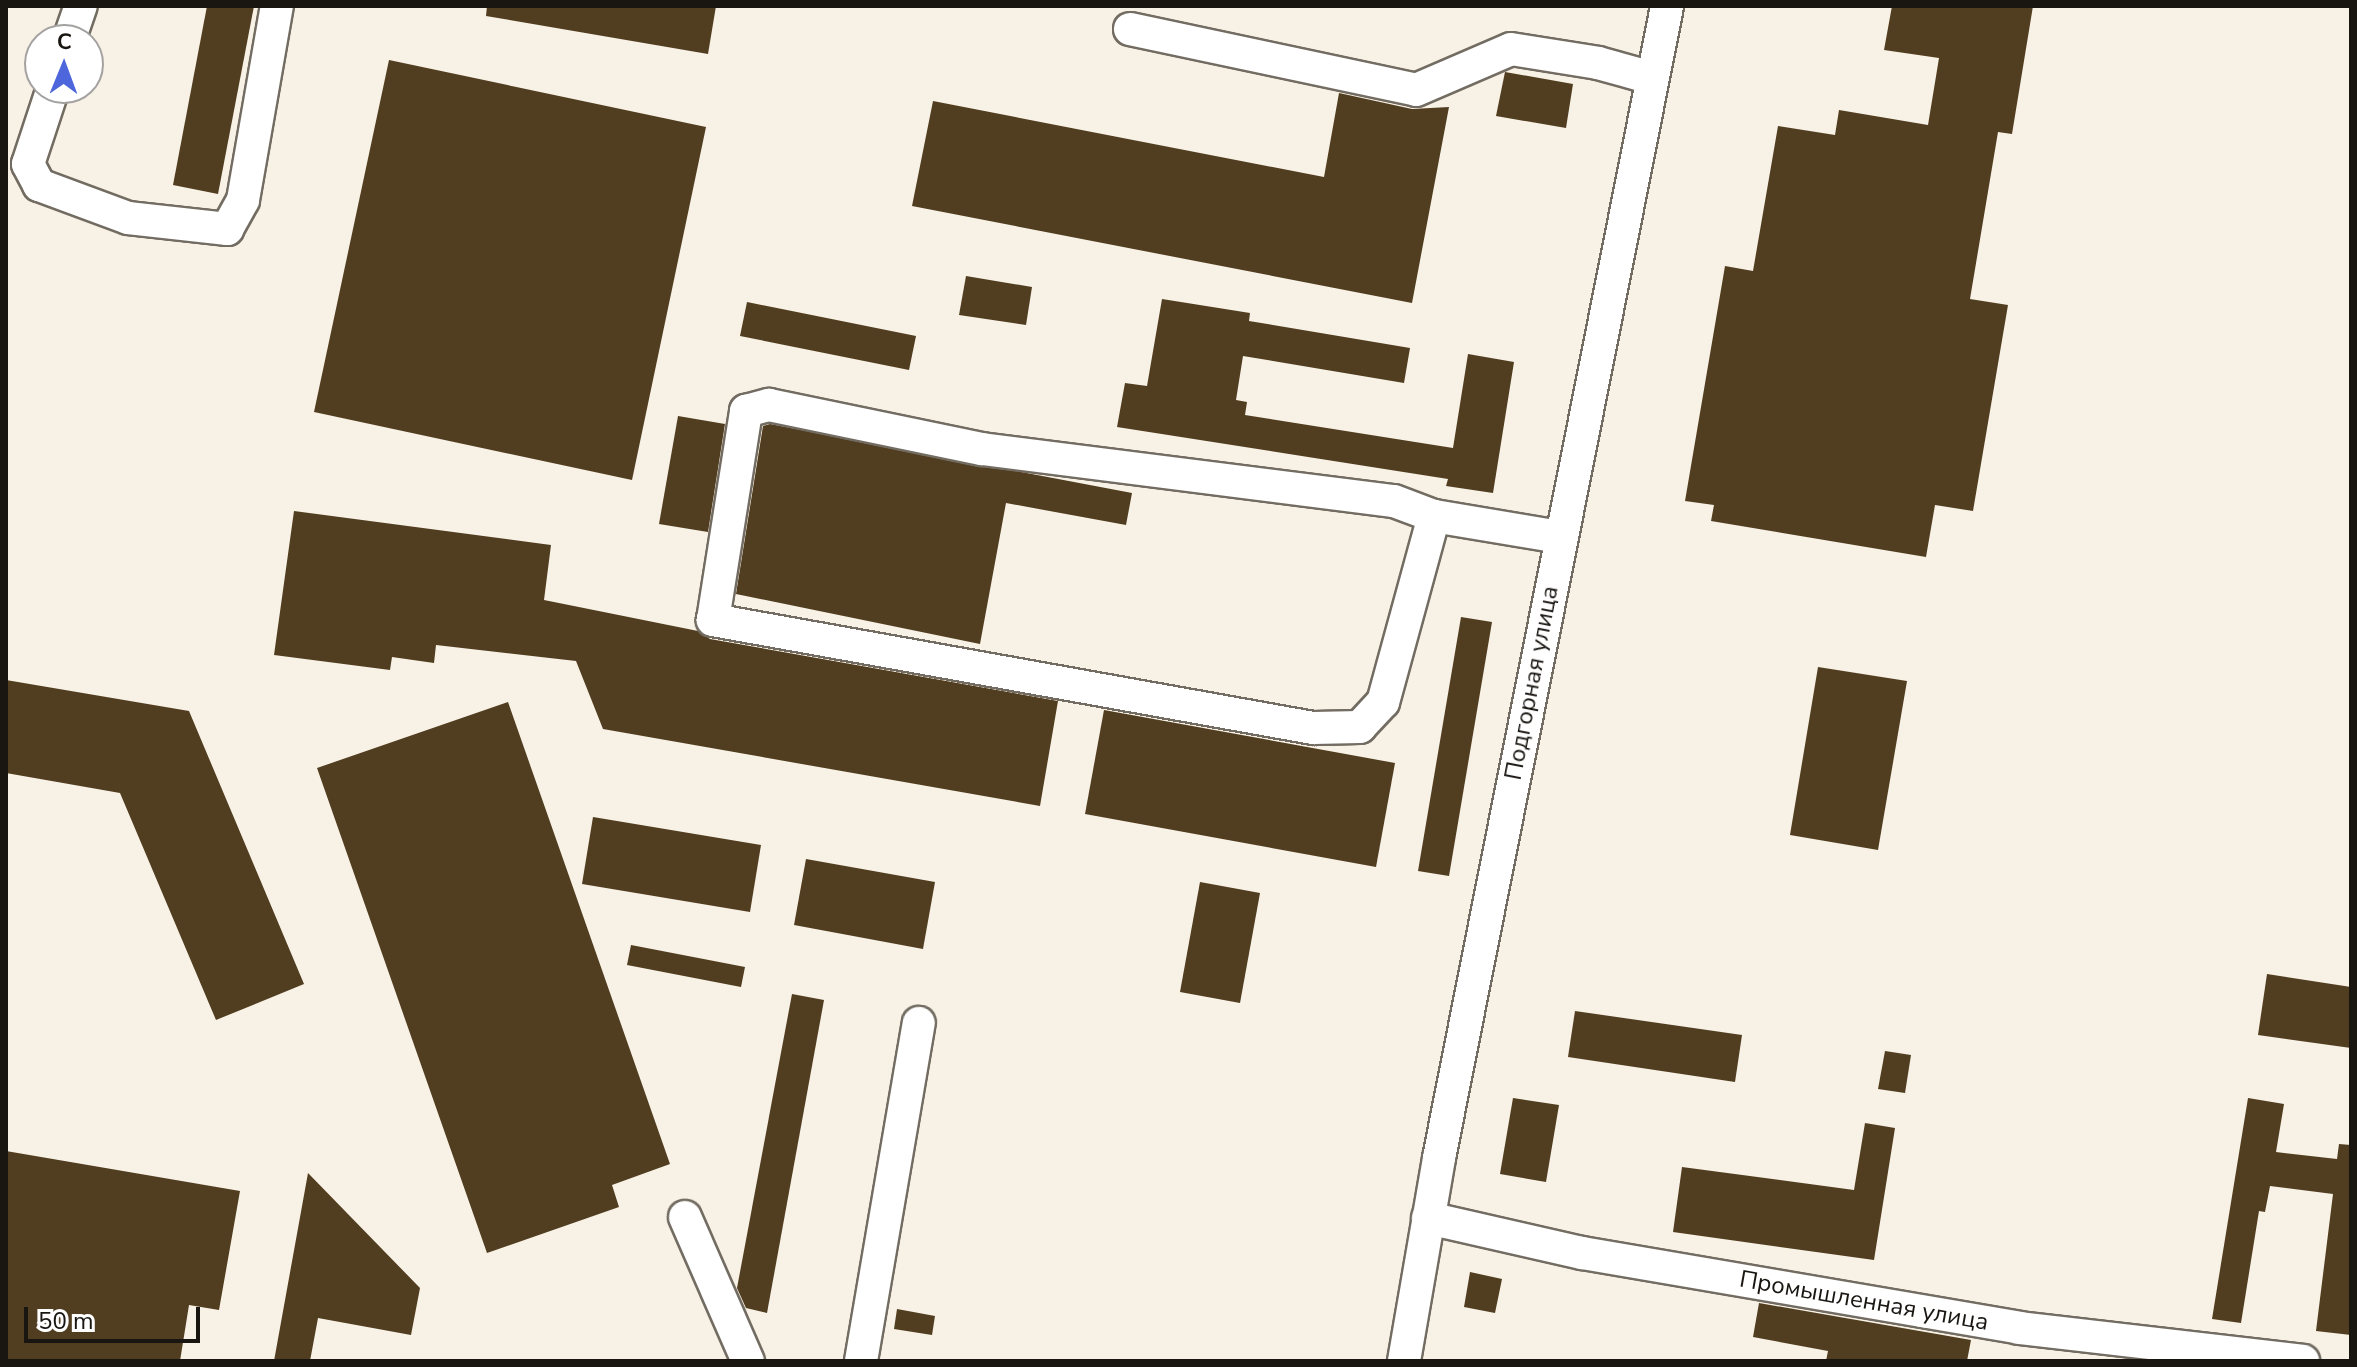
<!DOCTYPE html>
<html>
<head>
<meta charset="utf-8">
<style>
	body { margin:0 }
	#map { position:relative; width:2357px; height:1367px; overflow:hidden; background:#f8f1e5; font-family:"Nunito Sans",sans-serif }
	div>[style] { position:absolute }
	.building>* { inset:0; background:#513e20 }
	.roads { filter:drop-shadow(2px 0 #726c62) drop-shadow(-2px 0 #726c62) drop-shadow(0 2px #726c62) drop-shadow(0 -2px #726c62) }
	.minor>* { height:32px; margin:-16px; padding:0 16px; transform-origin:16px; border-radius:16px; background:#fff }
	span { translate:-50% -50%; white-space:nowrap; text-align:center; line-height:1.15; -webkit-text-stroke:8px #fff; paint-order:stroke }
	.street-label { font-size:24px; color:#191612 }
	.frame { position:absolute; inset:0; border:8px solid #191612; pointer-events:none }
	.north { position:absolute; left:24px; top:24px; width:80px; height:80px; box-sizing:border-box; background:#fff; border:2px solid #a3a2a0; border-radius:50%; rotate:1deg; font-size:22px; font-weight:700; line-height:32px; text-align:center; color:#191612 }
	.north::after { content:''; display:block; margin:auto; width:28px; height:36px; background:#4e66db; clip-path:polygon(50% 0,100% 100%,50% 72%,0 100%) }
	.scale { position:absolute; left:24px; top:1307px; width:176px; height:36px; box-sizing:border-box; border:4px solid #191612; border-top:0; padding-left:10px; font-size:24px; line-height:28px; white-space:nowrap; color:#191612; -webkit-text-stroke:6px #fff; paint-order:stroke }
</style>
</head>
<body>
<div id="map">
	<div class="building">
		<div style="clip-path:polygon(207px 6px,254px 6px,218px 194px,173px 185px)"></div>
		<div style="clip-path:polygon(487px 6px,716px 6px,708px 54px,486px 16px)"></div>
		<div style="clip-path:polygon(1892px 6px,2033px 6px,2012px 134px,1998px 132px,1970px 299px,2008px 305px,1973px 511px,1935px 505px,1926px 557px,1711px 521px,1714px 505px,1685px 501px,1725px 266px,1753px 271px,1778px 126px,1835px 135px,1839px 110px,1928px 125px,1939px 58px,1884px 50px)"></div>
		<div style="clip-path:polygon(389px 60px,706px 127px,632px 480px,314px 412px)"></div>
		<div style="clip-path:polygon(1505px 72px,1573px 84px,1566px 128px,1496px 116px)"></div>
		<div style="clip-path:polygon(1339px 93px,1412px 109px,1449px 107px,1412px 303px,912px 206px,933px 101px,1324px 177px)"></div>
		<div style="clip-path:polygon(966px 276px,1032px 287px,1026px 325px,959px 315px)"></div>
		<div style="clip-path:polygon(1162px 299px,1250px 313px,1249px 321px,1410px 348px,1404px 383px,1243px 356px,1236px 400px,1247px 402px,1245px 415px,1453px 448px,1468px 354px,1514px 362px,1493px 493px,1446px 486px,1448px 479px,1117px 427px,1125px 383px,1147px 386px)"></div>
		<div style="clip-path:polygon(747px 302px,916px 336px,909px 370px,740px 336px)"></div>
		<div style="clip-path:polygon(678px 416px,725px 424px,708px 532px,659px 524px)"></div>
		<div style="clip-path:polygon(770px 424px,1132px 493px,1126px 525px,1006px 503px,980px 644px,736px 594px,763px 426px)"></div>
		<div style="clip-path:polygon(294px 511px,551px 545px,544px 600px,698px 631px,710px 639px,1058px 701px,1040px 806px,603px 729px,576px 661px,436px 645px,434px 663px,392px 657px,390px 670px,274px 655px)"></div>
		<div style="clip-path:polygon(1461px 617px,1492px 622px,1449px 876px,1418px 871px)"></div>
		<div style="clip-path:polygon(1818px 667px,1907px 681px,1878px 850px,1790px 835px)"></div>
		<div style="clip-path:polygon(6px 680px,189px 711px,304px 984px,216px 1020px,120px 793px,6px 773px)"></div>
		<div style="clip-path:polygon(508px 702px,670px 1164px,612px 1185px,619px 1207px,487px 1253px,317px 768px)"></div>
		<div style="clip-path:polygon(1104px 710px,1395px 763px,1376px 867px,1085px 814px)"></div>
		<div style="clip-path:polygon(593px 817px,761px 845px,750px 912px,582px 884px)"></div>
		<div style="clip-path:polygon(806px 859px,935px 882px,923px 949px,794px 925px)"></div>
		<div style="clip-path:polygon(1200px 882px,1260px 893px,1240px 1003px,1180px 992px)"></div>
		<div style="clip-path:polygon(631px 945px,745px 967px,741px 987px,627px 965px)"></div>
		<div style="clip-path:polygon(2267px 974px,2351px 987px,2351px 1048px,2258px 1035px)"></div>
		<div style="clip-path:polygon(792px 994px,824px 1000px,767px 1313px,746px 1308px,737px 1288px)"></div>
		<div style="clip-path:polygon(1575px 1011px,1742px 1035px,1735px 1082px,1568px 1057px)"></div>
		<div style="clip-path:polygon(1885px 1051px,1911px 1055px,1905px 1093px,1878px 1089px)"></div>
		<div style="clip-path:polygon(1513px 1098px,1559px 1105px,1546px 1182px,1500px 1174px)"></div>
		<div style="clip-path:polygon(2248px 1098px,2284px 1104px,2276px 1152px,2337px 1159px,2339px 1144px,2351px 1145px,2351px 1335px,2316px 1331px,2333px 1194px,2270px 1186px,2265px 1212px,2259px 1211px,2241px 1323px,2212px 1319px)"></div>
		<div style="clip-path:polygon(1865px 1123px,1895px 1128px,1874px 1260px,1673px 1232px,1682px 1167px,1854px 1190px)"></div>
		<div style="clip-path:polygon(6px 1151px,240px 1191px,219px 1310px,189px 1305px,180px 1361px,6px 1361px)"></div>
		<div style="clip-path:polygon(308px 1173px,420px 1288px,411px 1335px,318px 1318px,310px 1361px,274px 1361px)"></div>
		<div style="clip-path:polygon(1470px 1272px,1502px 1279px,1495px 1313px,1464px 1307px)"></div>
		<div style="clip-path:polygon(1759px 1303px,1971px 1340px,1967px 1361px,1826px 1361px,1828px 1351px,1753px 1337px)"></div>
		<div style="clip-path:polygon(897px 1309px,935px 1316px,932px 1335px,894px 1329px)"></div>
	</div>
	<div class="roads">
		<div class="minor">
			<div style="left:1130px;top:29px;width:292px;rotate:12deg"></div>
			<div style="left:1416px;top:90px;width:103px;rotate:-23.3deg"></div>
			<div style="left:1511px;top:49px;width:88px;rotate:9.1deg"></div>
			<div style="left:1598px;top:63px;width:56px;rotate:15.5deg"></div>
			<div style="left:69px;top:40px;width:36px;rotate:-71deg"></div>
			<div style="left:53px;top:88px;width:80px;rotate:108.2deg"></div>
			<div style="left:28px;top:164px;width:24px;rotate:62deg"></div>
			<div style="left:39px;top:185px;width:95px;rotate:20.3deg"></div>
			<div style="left:128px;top:218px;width:100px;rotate:6.3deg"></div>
			<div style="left:227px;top:229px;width:33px;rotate:-61deg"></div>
			<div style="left:243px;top:200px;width:197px;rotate:-80.1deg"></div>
			<div style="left:1434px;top:516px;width:193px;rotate:105.3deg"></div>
			<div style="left:1383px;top:702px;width:34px;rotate:133deg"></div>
			<div style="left:1360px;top:727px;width:47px;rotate:178.8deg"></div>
			<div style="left:1313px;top:728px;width:610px;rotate:-169.8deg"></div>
			<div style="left:713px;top:620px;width:212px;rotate:-81deg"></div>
			<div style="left:746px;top:411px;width:24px;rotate:-15deg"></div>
			<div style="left:769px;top:405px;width:217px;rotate:11.7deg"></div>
			<div style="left:982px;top:449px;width:415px;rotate:7.2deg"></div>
			<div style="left:1394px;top:501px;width:43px;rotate:20.6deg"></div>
			<div style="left:1434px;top:516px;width:128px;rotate:9.5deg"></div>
			<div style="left:685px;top:1217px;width:157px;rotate:66.4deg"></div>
			<div style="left:1428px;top:1218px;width:158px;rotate:12.8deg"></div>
			<div style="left:1582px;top:1253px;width:443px;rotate:9.7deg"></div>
			<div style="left:2019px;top:1328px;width:286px;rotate:6.6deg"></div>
			<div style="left:861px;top:1361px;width:343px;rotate:-80.3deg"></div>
			<div style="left:1404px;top:1361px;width:206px;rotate:-80.2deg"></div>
			<div style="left:1439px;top:1158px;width:1174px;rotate:-78.8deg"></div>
		</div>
	</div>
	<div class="street-label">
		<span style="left:1532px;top:683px;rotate:-79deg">Подгорная улица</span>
		<span style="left:1864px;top:1301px;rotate:10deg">Промышленная улица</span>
	</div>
	<div class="frame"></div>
	<div class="north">С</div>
	<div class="scale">50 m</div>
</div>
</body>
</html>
